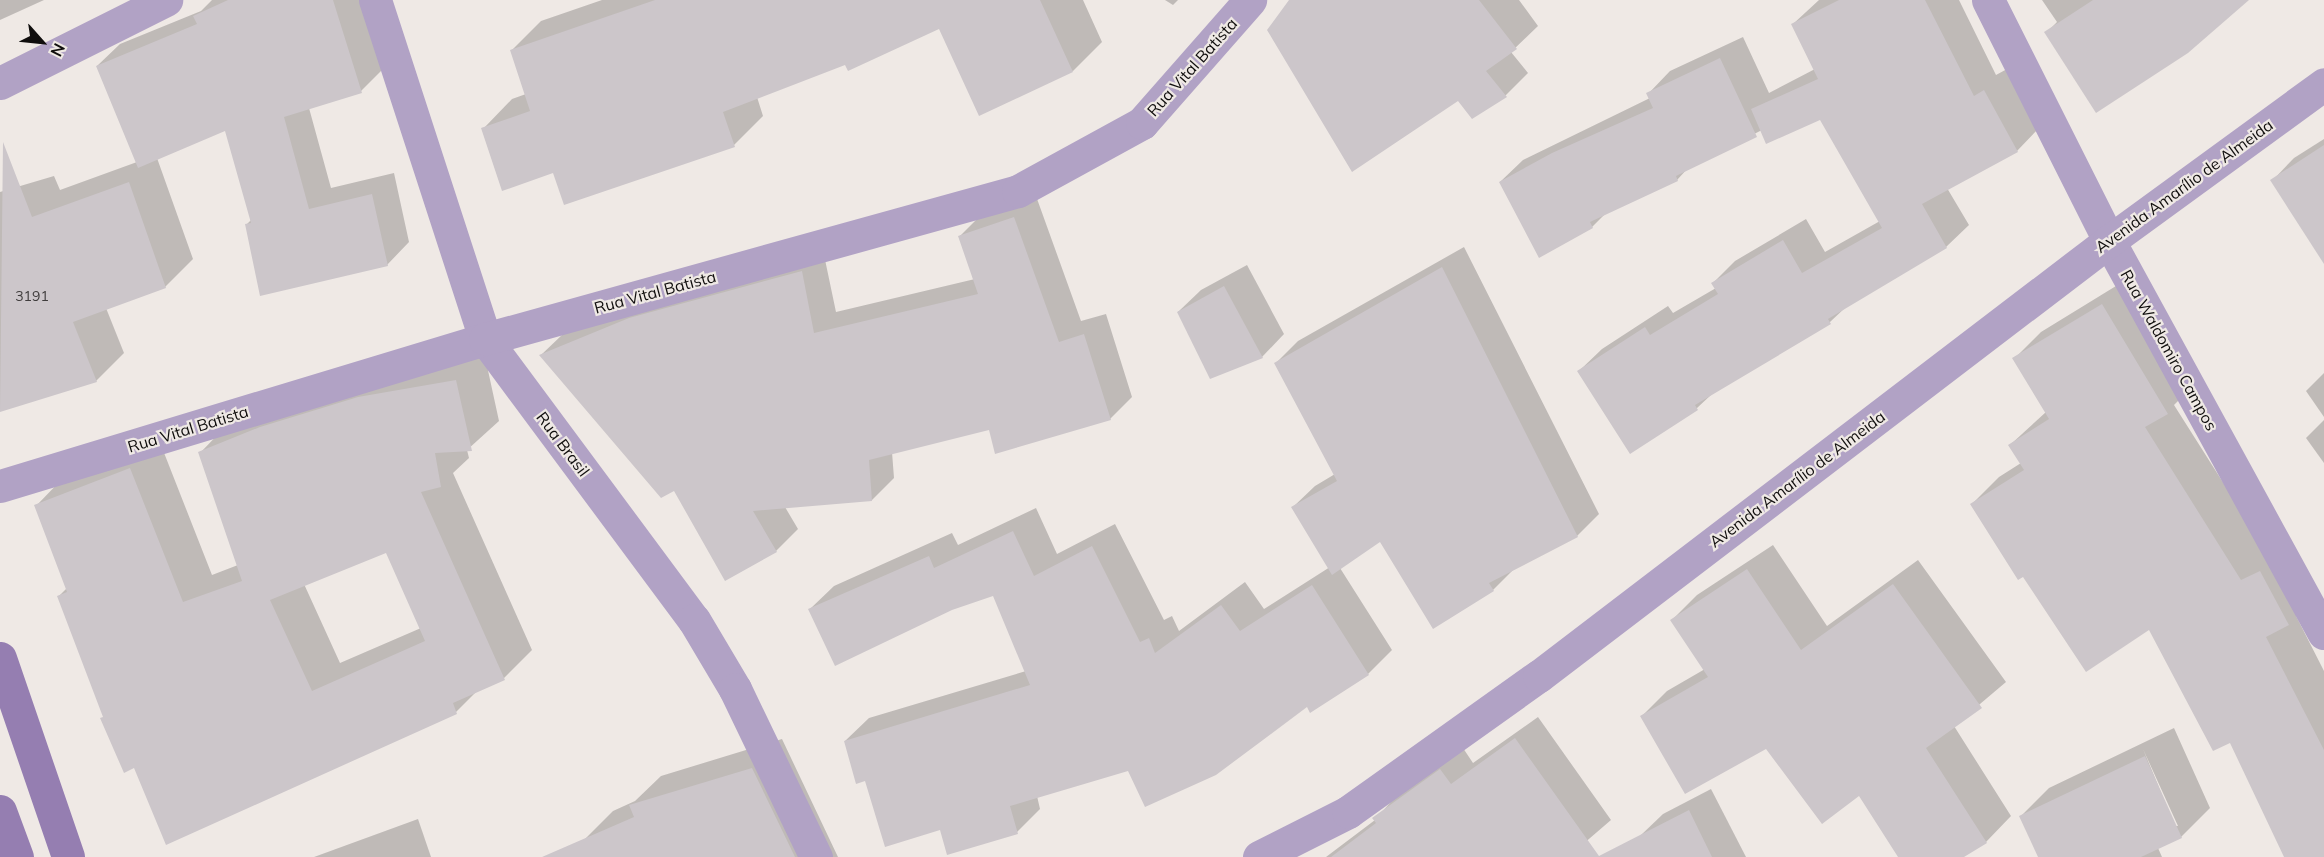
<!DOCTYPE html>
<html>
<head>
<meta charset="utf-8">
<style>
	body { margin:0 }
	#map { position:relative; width:2324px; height:857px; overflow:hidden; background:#efe9e5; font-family:Mulish,sans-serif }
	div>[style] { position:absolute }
	.shadow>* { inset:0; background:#0003 }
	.building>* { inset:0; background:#ccc6ca }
	.minor>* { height:33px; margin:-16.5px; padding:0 16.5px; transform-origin:16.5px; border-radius:16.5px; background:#b1a2c5 }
	.tertiary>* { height:33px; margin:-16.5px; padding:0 16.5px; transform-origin:16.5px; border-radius:16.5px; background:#b1a2c5 }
	.secondary>* { height:33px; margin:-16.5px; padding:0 16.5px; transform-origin:16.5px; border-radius:16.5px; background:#957eb1 }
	span { translate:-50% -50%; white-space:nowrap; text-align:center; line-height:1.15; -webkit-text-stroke:4.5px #efe9e5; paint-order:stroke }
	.number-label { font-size:14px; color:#3f3c3c }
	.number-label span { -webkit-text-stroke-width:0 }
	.street-label { font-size:16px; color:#100e0d }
	.north { position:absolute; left:12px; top:12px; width:60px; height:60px; -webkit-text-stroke:4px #efe9e5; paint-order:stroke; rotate:117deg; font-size:16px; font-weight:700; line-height:24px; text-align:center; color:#100e0d }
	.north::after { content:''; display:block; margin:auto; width:21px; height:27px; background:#100e0d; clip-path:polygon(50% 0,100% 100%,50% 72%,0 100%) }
</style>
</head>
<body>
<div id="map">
	<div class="shadow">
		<div style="clip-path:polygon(0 0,44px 0,0 20px)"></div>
		<div style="clip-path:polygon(212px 0,362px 0,383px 69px,361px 91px,309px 108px,331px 188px,394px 173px,409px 242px,387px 265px,246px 225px,252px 219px,226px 129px,157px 158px,193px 259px,165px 287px,106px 308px,124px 353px,96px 381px,0 410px,0 192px,54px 176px,60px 190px,137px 162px,97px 66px,120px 44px,201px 11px)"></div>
		<div style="clip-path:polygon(602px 0,1083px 0,1102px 42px,1073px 71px,940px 27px,757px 97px,763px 116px,734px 145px,554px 171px,483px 129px,512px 99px,526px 94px,512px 50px,541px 21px)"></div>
		<div style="clip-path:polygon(1165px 0,1178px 0,1173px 5px)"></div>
		<div style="clip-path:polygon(1310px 0,1519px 0,1538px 26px,1511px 52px,1528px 73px,1506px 95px,1473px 117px,1459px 99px)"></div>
		<div style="clip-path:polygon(1819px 0,1959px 0,1996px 75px,2007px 69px,2039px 128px,2017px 151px,1947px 188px,1969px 225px,1946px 247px,1847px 306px,1830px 322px,1712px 394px,1697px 408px,1631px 452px,1579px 371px,1602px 349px,1668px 306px,1673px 313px,1716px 288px,1713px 283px,1735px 261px,1806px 219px,1825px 252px,1880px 221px,1821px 118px,1762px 130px,1689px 167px,1677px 180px,1607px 212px,1592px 227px,1500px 182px,1523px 160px,1650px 98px,1648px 94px,1670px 71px,1743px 37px,1769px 93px,1815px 69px,1793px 24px)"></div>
		<div style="clip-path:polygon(2042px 0,2248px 0,2046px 33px,2057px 22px)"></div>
		<div style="clip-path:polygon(2324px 139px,2324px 261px,2272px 181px,2294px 158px)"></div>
		<div style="clip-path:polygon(1036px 196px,1081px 321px,1106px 314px,1132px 397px,1110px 419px,990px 428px,892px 452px,894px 478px,872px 500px,785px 507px,798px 529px,776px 551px,675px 489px,541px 355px,563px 334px,823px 250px,836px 312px,975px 279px,959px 237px,981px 215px)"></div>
		<div style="clip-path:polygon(1464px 247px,1599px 514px,1577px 536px,1515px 568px,1493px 590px,1380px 540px,1340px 568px,1392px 650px,1368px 674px,1311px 711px,1307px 705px,1129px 769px,1037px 796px,1040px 809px,1017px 832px,941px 828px,866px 779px,845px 741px,869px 718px,1026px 671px,993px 594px,810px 609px,834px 586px,952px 533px,958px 545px,1036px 508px,1057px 554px,1115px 524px,1164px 620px,1172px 616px,1179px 631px,1245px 582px,1264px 609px,1330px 567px,1293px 507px,1315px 486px,1335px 474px,1276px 363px,1298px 341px)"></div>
		<div style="clip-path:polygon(1247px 265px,1284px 334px,1262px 357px,1178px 312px,1201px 290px)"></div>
		<div style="clip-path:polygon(2129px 278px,2194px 385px,2174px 405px,2269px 555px,2315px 597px,2296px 616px,2324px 671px,2324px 857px,2286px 857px,2231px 741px,2149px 628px,2023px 575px,1972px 504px,1999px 477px,2021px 463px,2010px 445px,2046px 412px,2014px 359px,2041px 332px)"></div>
		<div style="clip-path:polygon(evenodd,484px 352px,499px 421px,467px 450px,469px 458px,453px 473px,532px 650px,504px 678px,478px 690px,456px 712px,135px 766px,105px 716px,59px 596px,67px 588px,36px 506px,64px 477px,159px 440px,212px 575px,238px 565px,200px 453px,228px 424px,484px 352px,387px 551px,421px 628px,340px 663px,304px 584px,387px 551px)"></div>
		<div style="clip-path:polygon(2324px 373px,2324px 417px,2306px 391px)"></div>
		<div style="clip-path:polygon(2324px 420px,2324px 463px,2306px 438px)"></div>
		<div style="clip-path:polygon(1773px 545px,1827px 626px,1918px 560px,2006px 682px,1954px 726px,2011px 816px,1986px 842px,1962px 857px,1900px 857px,1860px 794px,1766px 747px,1642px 716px,1667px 691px,1705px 669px,1672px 620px,1697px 595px)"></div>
		<div style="clip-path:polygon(1538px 717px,1611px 820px,1568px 857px,1326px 857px,1375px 820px,1396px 796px,1463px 748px,1473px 763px)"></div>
		<div style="clip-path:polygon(evenodd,2174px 728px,2210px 808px,2181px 837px,2158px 848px,2162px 857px,2040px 857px,2021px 816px,2049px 788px,2174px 728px,2143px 749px,2178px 826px,2175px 826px,2143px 749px)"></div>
		<div style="clip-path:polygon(782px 739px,838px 857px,591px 857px,584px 840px,613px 811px,635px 801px,661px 776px)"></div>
		<div style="clip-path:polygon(1711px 789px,1746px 857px,1651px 857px,1640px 836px,1663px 814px)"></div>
		<div style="clip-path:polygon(418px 819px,431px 857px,314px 857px)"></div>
	</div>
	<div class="building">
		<div style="clip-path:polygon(228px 0,333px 0,362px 93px,284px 117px,309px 209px,372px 194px,388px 266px,260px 296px,245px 224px,251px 223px,225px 131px,138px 168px,96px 66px,197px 24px,193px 16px)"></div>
		<div style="clip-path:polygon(655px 0,1040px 0,1073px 72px,979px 116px,939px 29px,848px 71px,845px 65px,723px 112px,735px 147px,564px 205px,553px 173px,502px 191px,481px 128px,530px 111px,510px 50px)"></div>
		<div style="clip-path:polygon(1289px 0,1479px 0,1517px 49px,1486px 71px,1507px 97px,1472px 119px,1458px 101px,1352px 172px,1267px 30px)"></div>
		<div style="clip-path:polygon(1839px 0,1925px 0,1974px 96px,1984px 90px,2018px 152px,1922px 204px,1947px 248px,1828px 319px,1831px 324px,1695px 405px,1698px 410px,1630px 454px,1577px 371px,1645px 327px,1650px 335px,1718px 294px,1711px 283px,1783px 240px,1802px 273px,1882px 228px,1820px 120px,1766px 144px,1751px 109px,1818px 79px,1791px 24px)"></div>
		<div style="clip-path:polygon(2093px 0,2249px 0,2188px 53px,2096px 113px,2044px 32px)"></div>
		<div style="clip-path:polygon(1720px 58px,1757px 137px,1676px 176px,1678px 181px,1590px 222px,1593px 228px,1539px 258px,1499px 182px,1552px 153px,1653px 108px,1646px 93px)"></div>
		<div style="clip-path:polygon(3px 142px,32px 217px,129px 182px,166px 288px,73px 322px,97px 382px,0 412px)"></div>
		<div style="clip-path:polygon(2324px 145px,2324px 264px,2270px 180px)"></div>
		<div style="clip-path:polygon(1014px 217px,1059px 342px,1084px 334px,1111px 420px,995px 454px,989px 430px,869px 460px,872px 501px,753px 511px,777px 552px,725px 581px,674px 491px,661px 498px,539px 355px,629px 318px,802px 271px,814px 333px,978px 294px,958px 236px)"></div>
		<div style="clip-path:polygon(1442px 267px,1578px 537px,1489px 583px,1494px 591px,1433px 629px,1380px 542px,1332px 575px,1291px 507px,1337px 481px,1274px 363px)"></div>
		<div style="clip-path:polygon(1224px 286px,1263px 358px,1210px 379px,1177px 312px)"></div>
		<div style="clip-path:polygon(2102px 304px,2168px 414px,2145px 427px,2241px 580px,2260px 571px,2289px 625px,2266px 637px,2324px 750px,2324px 857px,2284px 857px,2230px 743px,2213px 751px,2149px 630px,2086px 672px,2023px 577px,2018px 580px,1970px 504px,2024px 470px,2008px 445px,2049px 419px,2012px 358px)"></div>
		<div style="clip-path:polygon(evenodd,456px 380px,472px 451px,435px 453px,441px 487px,421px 492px,505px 680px,453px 703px,457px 714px,166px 845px,134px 768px,124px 773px,100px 718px,103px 717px,57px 596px,67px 592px,34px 505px,130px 468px,183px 602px,242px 581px,198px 452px,260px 427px,358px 397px,456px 380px,386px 553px,425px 641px,312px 691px,270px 600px,386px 553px)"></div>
		<div style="clip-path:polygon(1013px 531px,1034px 576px,1092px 546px,1140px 642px,1149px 638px,1155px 653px,1221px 605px,1240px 631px,1312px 585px,1369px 675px,1310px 713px,1307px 707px,1216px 775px,1145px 807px,1128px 771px,1010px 806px,1018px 834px,947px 855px,940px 830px,885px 847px,865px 781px,856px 784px,844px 741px,1030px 685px,993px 596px,952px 610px,835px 666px,808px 609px,929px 556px,934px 568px)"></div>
		<div style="clip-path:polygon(1747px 569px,1801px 650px,1893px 584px,1982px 708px,1926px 748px,1987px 843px,1964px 857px,1898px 857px,1859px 796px,1822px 824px,1766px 749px,1685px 794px,1640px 716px,1708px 677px,1670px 620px)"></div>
		<div style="clip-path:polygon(1515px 738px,1599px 856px,1689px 810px,1712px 857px,1331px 857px,1376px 823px,1372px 818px,1440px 769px,1451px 784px)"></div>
		<div style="clip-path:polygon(2145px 756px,2182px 838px,2141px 857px,2038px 857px,2019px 816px)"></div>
		<div style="clip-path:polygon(752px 768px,795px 857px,542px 857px,634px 817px,629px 805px)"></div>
	</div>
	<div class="minor">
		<div style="left:375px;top:0;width:356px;rotate:72deg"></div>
		<div style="left:485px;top:339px;width:350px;rotate:53.4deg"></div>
		<div style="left:694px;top:620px;width:80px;rotate:59.3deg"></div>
		<div style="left:735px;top:689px;width:187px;rotate:64.3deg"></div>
		<div style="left:1988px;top:0;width:270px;rotate:63.3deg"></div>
		<div style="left:2109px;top:241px;width:447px;rotate:61.3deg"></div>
		<div style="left:0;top:83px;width:186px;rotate:-26.6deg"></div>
		<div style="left:0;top:486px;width:507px;rotate:-16.86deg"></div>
		<div style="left:485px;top:339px;width:553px;rotate:-15.52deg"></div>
		<div style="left:1018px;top:191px;width:141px;rotate:-28.7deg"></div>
		<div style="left:1142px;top:123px;width:164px;rotate:-48.7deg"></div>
	</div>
	<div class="tertiary">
		<div style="left:1259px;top:857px;width:100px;rotate:-26.8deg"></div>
		<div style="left:1348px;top:812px;width:234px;rotate:-35.5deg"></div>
		<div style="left:1539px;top:676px;width:717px;rotate:-37.35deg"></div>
		<div style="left:2109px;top:241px;width:266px;rotate:-36.1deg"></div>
	</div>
	<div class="secondary">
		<div style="left:0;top:658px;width:210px;rotate:71.1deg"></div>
		<div style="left:0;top:811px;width:49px;rotate:69.7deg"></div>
	</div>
	<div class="number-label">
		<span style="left:32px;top:296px">3191</span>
	</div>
	<div class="street-label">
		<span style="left:1192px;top:67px;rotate:-48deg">Rua Vital Batista</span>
		<span style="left:2184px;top:186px;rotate:-36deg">Avenida Amarílio de Almeida</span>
		<span style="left:655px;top:292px;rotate:-15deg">Rua Vital Batista</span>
		<span style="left:2169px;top:350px;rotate:61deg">Rua Waldomiro Campos</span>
		<span style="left:188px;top:429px;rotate:-17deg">Rua Vital Batista</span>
		<span style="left:563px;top:444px;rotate:53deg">Rua Brasil</span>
		<span style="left:1797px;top:479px;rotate:-37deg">Avenida Amarílio de Almeida</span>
	</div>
	<div class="north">N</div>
</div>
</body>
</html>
